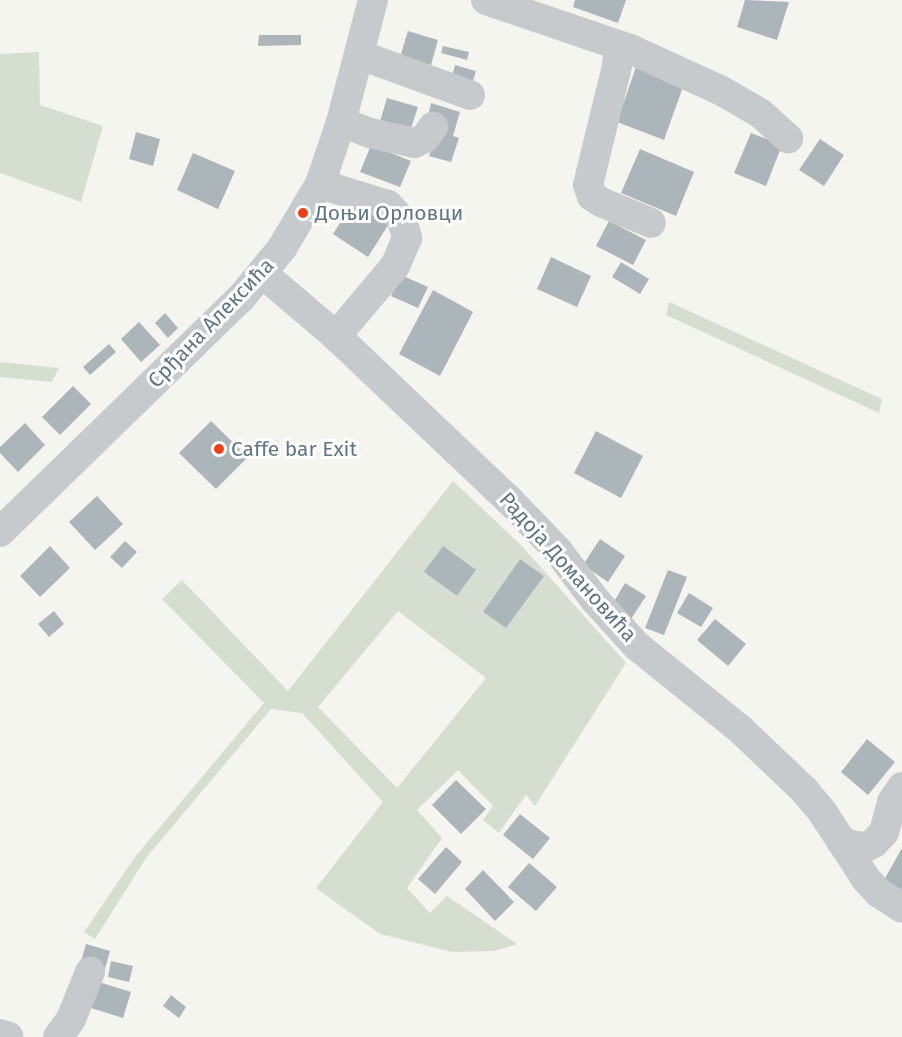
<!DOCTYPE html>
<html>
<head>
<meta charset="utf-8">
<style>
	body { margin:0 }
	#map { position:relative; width:902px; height:1037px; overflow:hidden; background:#f5f5f0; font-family:"Fira Sans",sans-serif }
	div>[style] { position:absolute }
	.green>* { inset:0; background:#d6ddd1 }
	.building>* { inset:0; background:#acb5b9 }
	.minor>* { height:30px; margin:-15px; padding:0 15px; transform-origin:15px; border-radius:15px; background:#c7cacd }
	.dots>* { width:16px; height:16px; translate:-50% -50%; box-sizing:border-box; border:3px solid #fff; border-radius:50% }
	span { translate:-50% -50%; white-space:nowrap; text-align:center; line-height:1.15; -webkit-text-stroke:6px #fff; paint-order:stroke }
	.poi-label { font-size:21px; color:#617684 }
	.left { translate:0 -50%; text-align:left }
	.street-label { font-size:21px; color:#617684 }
</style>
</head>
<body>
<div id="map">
	<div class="green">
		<div style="clip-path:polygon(39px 52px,40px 105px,103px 126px,81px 202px,0 173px,0 54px)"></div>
		<div style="clip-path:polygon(669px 302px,882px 399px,879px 413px,666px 315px)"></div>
		<div style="clip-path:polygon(0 362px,59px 368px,52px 382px,0 377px)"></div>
		<div style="clip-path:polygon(evenodd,453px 481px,521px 545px,626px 663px,535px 806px,526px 795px,499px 833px,483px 820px,493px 806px,458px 770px,417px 810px,442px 838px,407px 888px,430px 913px,447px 896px,517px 944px,494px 951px,452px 952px,380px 934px,316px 888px,383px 802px,302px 713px,271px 709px,146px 858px,95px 939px,84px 932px,135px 857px,264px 703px,162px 599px,182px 580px,288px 691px,453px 481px,520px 559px,543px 576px,506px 628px,483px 612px,520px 559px,453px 481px,476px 570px,457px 596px,424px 572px,476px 570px,453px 481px,398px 611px,486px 678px,397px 788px,318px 707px,398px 611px)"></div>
	</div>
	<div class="building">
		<div style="clip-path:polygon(575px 0,626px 0,618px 23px,573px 7px)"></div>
		<div style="clip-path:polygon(745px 0,789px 2px,777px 40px,737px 27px)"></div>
		<div style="clip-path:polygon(408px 31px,438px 40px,431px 65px,400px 57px)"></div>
		<div style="clip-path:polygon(259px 35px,301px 35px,301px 45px,258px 46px)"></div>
		<div style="clip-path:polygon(443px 46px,469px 52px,467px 60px,441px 53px)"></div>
		<div style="clip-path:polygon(455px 65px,476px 71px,471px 87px,451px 81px)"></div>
		<div style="clip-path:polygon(636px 67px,684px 84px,664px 140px,617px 122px)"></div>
		<div style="clip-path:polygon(387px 98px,418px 107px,409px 134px,379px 125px)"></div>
		<div style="clip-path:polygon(431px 103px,460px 112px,453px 136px,459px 138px,451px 162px,429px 156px,441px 120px,428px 116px)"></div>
		<div style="clip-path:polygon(136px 132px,160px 139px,153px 166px,129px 159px)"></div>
		<div style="clip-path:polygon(751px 133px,782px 145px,766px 186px,734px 173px)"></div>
		<div style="clip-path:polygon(820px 139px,844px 155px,824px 186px,799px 170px)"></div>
		<div style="clip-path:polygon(371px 145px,411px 161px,400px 187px,360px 172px)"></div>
		<div style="clip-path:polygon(640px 149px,694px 172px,676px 216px,621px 193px)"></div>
		<div style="clip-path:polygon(193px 153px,235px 171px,218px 209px,177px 190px)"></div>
		<div style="clip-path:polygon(355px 199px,390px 222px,368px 257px,333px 234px)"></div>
		<div style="clip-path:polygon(609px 221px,646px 240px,633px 265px,596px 246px)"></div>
		<div style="clip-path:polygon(551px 257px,591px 276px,577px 307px,537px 289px)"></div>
		<div style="clip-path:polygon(621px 262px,649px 279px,640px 294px,612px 277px)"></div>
		<div style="clip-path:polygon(401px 275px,428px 287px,418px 308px,391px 296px)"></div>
		<div style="clip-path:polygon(433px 290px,473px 312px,440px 376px,399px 354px)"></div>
		<div style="clip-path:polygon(165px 313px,178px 328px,168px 338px,155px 323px)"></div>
		<div style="clip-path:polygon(139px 322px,160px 345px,141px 362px,121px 339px)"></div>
		<div style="clip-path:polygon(109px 344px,116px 352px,90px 375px,83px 367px)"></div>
		<div style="clip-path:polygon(73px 386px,91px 404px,60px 435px,42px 417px)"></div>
		<div style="clip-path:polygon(211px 421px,248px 457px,216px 489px,179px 453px)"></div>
		<div style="clip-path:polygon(25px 423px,45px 445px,18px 472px,0 453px,0 447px)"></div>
		<div style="clip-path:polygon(596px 431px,643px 456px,621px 498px,574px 473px)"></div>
		<div style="clip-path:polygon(97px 496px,123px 524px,95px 550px,69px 522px)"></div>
		<div style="clip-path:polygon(600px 539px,625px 556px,608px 582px,583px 565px)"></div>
		<div style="clip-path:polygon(125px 541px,137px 552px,122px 568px,110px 557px)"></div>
		<div style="clip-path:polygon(50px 546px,70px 568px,40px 597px,20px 576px)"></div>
		<div style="clip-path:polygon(443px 546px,476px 570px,457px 596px,424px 572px)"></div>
		<div style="clip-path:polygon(520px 559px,544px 576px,506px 628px,483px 612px)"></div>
		<div style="clip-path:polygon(668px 570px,687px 577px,664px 635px,645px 628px)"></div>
		<div style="clip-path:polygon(625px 583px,646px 596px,629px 622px,609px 610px)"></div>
		<div style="clip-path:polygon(689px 593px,713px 608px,701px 627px,677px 613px)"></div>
		<div style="clip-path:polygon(54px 611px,64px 624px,49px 637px,38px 624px)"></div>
		<div style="clip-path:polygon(715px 619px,746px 644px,728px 666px,697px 640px)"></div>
		<div style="clip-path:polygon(867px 739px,895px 762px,868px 795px,841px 772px)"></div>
		<div style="clip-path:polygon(456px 780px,486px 809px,461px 834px,432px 805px)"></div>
		<div style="clip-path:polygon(520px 814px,550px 838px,533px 859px,503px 835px)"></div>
		<div style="clip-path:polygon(446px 847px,462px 862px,435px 894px,418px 879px)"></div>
		<div style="clip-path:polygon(902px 848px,902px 890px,884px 880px)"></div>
		<div style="clip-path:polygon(529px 863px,557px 887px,536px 911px,508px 887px)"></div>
		<div style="clip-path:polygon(483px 870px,514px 902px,495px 921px,465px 889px)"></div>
		<div style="clip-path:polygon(86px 944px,110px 951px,104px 972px,80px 965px)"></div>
		<div style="clip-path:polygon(111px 961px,133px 966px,129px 982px,108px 977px)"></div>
		<div style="clip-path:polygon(99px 982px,131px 992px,123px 1018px,91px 1008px)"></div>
		<div style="clip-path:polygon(171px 995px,186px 1007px,179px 1018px,163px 1006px)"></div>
	</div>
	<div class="minor">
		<div style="left:486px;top:0;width:152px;rotate:18.8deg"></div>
		<div style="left:630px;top:49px;width:99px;rotate:24.5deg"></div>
		<div style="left:720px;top:90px;width:46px;rotate:29.9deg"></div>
		<div style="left:760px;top:113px;width:38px;rotate:42deg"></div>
		<div style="left:619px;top:46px;width:20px;rotate:96deg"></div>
		<div style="left:617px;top:66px;width:122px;rotate:103.7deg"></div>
		<div style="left:588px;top:185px;width:12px;rotate:70deg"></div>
		<div style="left:592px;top:196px;width:11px;rotate:34deg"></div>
		<div style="left:601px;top:202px;width:54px;rotate:22.8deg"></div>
		<div style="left:360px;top:55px;width:117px;rotate:20deg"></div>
		<div style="left:341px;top:122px;width:31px;rotate:21deg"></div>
		<div style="left:370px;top:133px;width:45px;rotate:12.8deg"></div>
		<div style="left:414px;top:143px;width:12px;rotate:-24deg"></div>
		<div style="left:425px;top:138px;width:14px;rotate:-54deg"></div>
		<div style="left:320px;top:184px;width:71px;rotate:17.2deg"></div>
		<div style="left:388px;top:205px;width:21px;rotate:47deg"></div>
		<div style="left:402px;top:220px;width:19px;rotate:74deg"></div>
		<div style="left:407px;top:238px;width:30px;rotate:113deg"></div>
		<div style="left:395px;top:266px;width:92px;rotate:130.1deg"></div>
		<div style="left:262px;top:273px;width:97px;rotate:40.4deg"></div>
		<div style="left:336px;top:336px;width:237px;rotate:43.5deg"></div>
		<div style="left:508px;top:499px;width:72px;rotate:46.1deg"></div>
		<div style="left:558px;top:551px;width:61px;rotate:52.9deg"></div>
		<div style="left:595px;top:600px;width:62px;rotate:47.6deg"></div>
		<div style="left:637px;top:646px;width:134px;rotate:38.9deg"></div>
		<div style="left:741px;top:730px;width:87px;rotate:43.6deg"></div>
		<div style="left:804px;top:790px;width:30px;rotate:50deg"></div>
		<div style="left:823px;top:813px;width:79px;rotate:56.9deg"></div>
		<div style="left:866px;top:879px;width:19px;rotate:47deg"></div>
		<div style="left:879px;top:893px;width:27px;rotate:33deg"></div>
		<div style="left:0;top:532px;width:336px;rotate:-44.2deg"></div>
		<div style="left:241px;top:298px;width:65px;rotate:-50.6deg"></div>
		<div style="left:282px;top:248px;width:74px;rotate:-59.3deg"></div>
		<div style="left:320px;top:184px;width:65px;rotate:-71.3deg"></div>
		<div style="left:341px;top:122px;width:126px;rotate:-75.3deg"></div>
		<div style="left:841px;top:841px;width:14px;rotate:21deg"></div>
		<div style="left:854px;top:846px;width:12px;rotate:5deg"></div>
		<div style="left:866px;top:847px;width:9px;rotate:-27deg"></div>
		<div style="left:874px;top:843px;width:15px;rotate:-48deg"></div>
		<div style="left:884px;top:832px;width:31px;rotate:-75deg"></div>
		<div style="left:892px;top:802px;width:18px;rotate:-56deg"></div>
		<div style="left:0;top:1034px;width:9px;rotate:18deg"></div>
		<div style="left:58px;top:1037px;width:22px;rotate:-54deg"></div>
		<div style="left:71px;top:1019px;width:51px;rotate:-68deg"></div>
	</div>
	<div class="dots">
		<div style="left:303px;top:213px;background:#f13e14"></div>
		<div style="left:219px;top:449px;background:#f13e14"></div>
	</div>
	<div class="poi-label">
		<span class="left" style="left:315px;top:213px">Доњи Орловци</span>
		<span class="left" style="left:231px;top:449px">Caffe bar Exit</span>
	</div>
	<div class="street-label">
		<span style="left:211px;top:323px;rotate:-46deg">Срђана Алексића</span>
		<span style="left:568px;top:567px;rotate:48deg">Радоја Домановића</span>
	</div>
</div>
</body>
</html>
